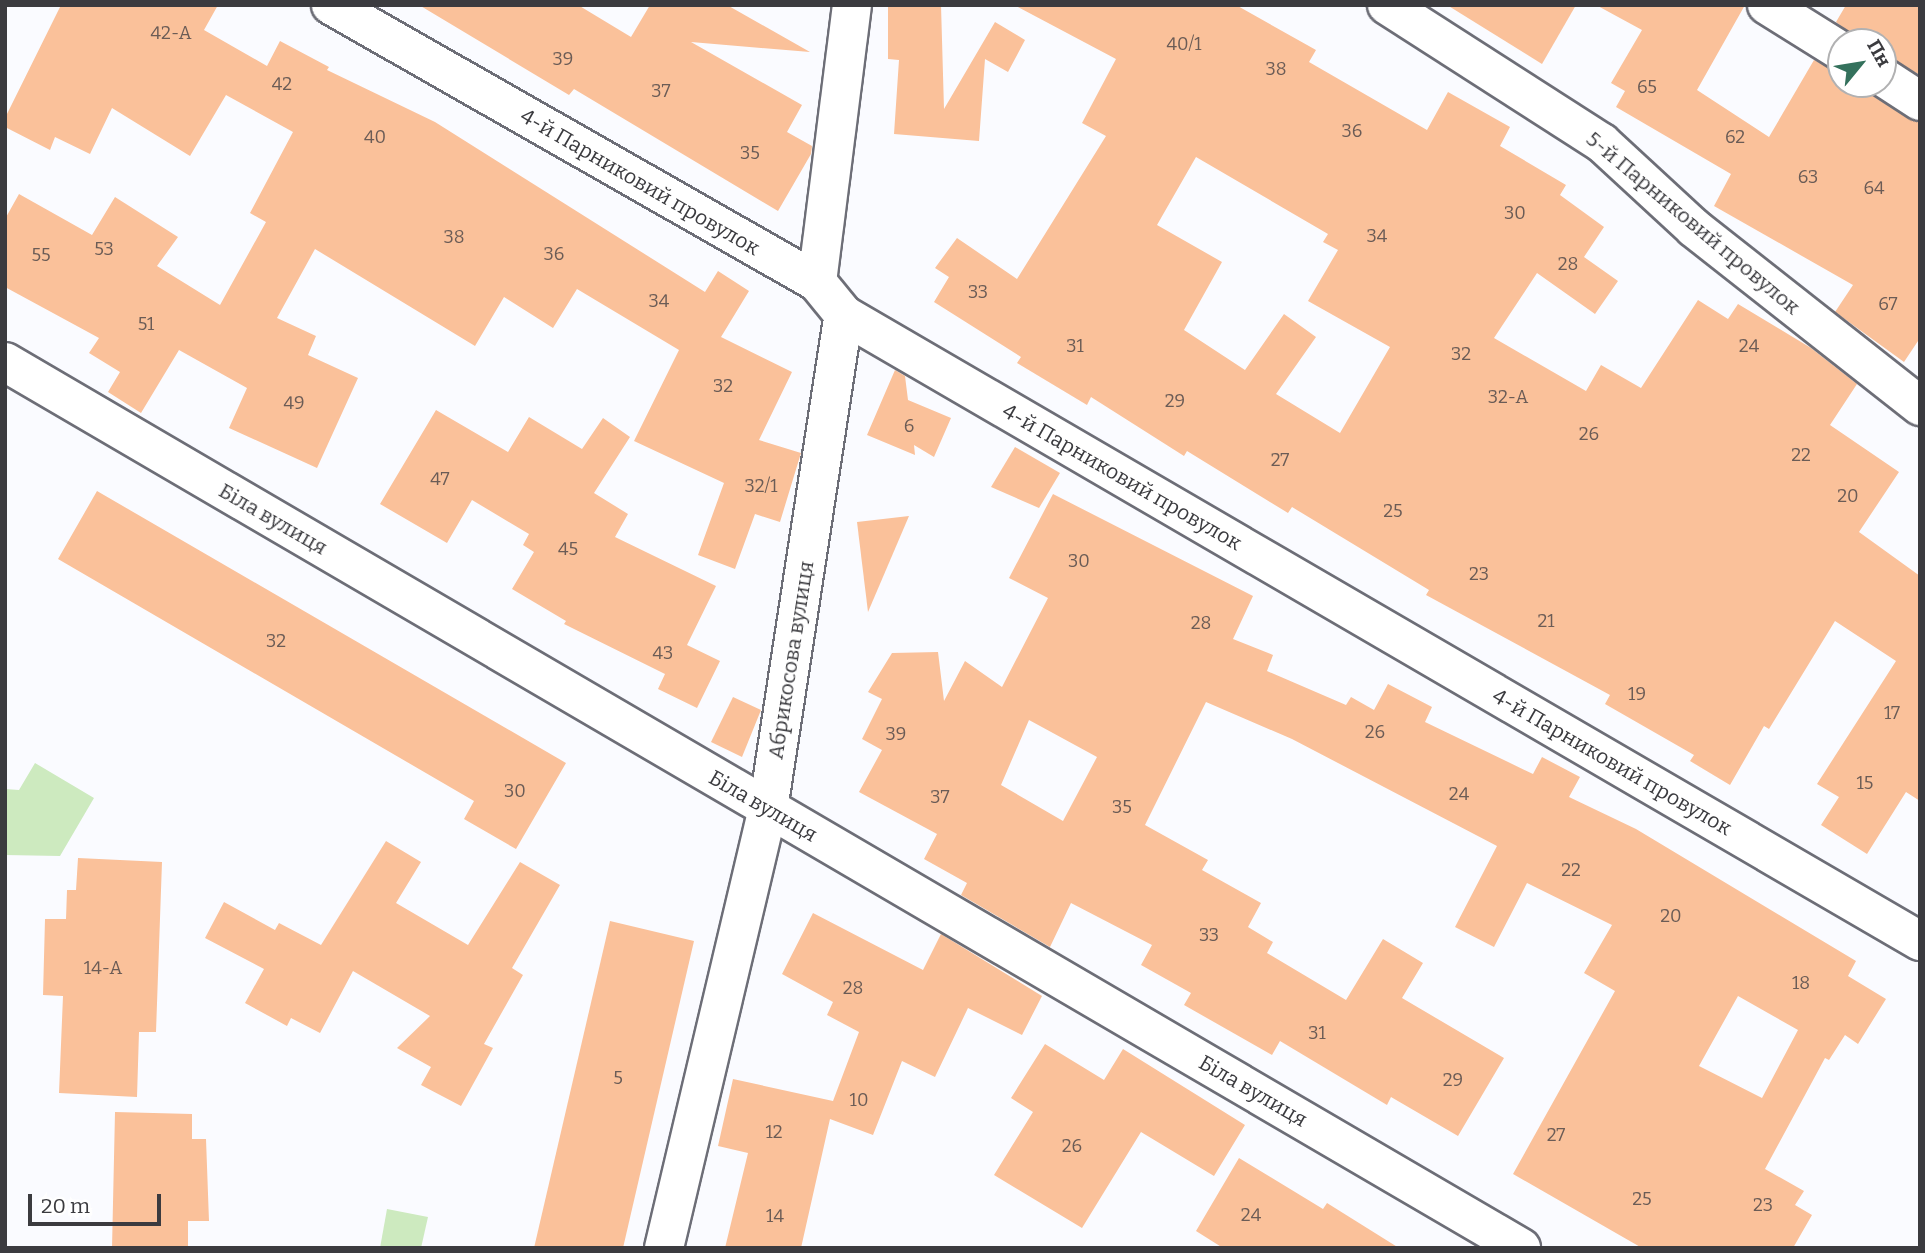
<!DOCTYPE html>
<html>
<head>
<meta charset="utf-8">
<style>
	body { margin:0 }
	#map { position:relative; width:1925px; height:1253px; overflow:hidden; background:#fafbff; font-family:Bitter,serif }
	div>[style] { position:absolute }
	.green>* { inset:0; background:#cdeabf }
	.building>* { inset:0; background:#fac19a }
	.roads { filter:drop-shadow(2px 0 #6d6e77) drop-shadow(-2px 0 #6d6e77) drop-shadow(0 2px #6d6e77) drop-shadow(0 -2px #6d6e77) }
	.street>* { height:38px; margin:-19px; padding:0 19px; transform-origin:19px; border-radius:19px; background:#fff }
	span { translate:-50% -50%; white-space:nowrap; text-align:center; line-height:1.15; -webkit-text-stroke:5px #fff; paint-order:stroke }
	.number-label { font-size:18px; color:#6b5c56 }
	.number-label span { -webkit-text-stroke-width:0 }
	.street-label { font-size:21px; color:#3b3b3f }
	.frame { position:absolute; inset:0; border:7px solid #3b3b3f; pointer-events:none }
	.north { position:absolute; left:1827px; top:28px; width:70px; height:70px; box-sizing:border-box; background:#fff; border:2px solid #b1b1b2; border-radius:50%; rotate:60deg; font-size:19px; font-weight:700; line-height:28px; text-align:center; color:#3b3b3f }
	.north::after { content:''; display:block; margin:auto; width:24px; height:32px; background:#34715c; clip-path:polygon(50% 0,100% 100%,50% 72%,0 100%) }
	.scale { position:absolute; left:28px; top:1194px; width:133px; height:32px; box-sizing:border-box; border:4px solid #3b3b3f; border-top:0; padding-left:9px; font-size:21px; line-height:24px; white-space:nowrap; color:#3b3b3f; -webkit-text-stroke:5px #fff; paint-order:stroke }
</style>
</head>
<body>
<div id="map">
	<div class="green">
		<div style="clip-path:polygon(35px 763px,94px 798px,60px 856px,5px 855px,5px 789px,19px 790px)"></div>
		<div style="clip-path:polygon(387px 1209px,428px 1217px,421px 1248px,380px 1248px)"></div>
	</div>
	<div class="building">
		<div style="clip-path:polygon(61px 5px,218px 5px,204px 30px,267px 66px,280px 41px,329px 67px,327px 70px,435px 122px,705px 292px,718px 271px,749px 291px,721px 337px,792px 372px,759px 440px,801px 453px,780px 522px,755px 514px,735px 569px,698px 555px,724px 483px,634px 441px,679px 350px,577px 289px,553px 328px,504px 297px,475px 346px,315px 249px,277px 318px,316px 336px,308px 355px,358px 378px,317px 468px,229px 428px,247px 388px,179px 350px,141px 413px,108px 392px,120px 372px,89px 353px,99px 338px,5px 287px,5px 219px,19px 194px,92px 235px,115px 197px,178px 237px,157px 266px,220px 305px,266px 222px,250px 213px,293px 132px,226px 95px,190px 156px,112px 108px,90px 154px,55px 137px,50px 150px,5px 127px,5px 118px)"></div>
		<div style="clip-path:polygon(419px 5px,578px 5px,631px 37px,650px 5px,727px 5px,810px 52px,691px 42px,802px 105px,787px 132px,812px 146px,811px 154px,778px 211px,574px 89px,569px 95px)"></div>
		<div style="clip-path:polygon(888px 5px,941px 5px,944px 109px,995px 22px,1025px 40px,1008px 72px,985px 59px,979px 141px,894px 134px,899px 60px,888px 59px)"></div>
		<div style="clip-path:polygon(evenodd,1014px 5px,1236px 5px,1316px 50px,1309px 62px,1427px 130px,1448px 92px,1510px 127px,1500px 146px,1566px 185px,1560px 195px,1604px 227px,1584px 257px,1618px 281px,1595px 314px,1537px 273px,1494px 338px,1586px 391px,1601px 365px,1641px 388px,1698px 300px,1728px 319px,1738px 304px,1811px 348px,1857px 384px,1830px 425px,1899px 472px,1859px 532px,1920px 576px,1920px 801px,1906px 792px,1867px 854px,1821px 825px,1839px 797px,1817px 784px,1896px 661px,1835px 621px,1769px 729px,1764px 726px,1730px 785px,1690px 761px,1694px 755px,1605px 704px,1610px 695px,1426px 595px,1429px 590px,1292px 507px,1288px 513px,1187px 451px,1184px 456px,1091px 397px,1087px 405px,1017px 363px,1021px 357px,934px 302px,949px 277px,935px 268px,957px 238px,1017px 279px,1106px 136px,1082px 123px,1116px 59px,1014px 5px,1196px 157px,1328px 234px,1323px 242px,1338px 250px,1308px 301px,1390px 347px,1340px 433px,1276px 394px,1316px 337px,1284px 314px,1245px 370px,1184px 330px,1222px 262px,1157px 225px,1196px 157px)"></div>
		<div style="clip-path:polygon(1447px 5px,1576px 5px,1542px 64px)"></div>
		<div style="clip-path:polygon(1596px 5px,1745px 5px,1697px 90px,1769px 137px,1814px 60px,1841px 73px,1841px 84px,1863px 84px,1871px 95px,1920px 123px,1920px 338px,1904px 362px,1835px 312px,1853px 285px,1714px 206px,1731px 174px,1616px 107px,1625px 91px,1611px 83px,1642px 30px)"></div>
		<div style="clip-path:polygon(1846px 5px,1920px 5px,1920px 75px,1883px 55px,1883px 42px,1861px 42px,1836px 22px)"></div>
		<div style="clip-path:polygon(895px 370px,905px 376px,908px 400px,951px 418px,934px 457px,914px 445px,915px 455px,867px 435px)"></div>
		<div style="clip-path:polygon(436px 410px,508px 452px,529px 417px,582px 449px,603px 418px,630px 437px,594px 493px,628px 514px,615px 537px,716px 586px,687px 645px,720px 661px,697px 708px,658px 689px,665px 674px,564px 624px,566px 621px,512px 589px,534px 552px,523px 545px,529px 534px,472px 500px,447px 543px,380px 504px)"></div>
		<div style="clip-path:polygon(1015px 447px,1060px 473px,1039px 508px,991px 487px)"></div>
		<div style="clip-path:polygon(97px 491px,566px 763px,516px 849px,464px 819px,474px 801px,58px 559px)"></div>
		<div style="clip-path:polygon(evenodd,1053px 494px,1253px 596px,1233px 639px,1273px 655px,1267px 671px,1346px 705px,1351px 697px,1374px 710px,1388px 684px,1432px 707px,1425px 722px,1533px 774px,1542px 757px,1580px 777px,1569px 797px,1636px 829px,1856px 961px,1848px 976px,1886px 999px,1858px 1044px,1845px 1035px,1829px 1060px,1825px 1058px,1765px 1169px,1804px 1191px,1795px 1205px,1812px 1215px,1793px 1248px,1642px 1248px,1513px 1174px,1615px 991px,1584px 973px,1612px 925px,1527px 883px,1494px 947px,1455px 927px,1497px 846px,1292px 739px,1206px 702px,1145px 825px,1208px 860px,1202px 870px,1261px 903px,1248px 927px,1273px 942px,1267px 953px,1346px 1000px,1383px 939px,1423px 963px,1402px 998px,1504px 1058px,1458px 1136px,1391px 1097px,1387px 1105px,1280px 1041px,1272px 1055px,1184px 1005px,1191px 993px,1141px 965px,1152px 945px,1071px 903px,1050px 947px,961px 895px,967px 883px,924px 859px,937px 834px,859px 792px,882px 750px,862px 739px,882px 699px,868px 692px,892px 653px,938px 652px,944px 701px,965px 661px,1002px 687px,1048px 598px,1009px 578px,1053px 494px,1029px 720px,1097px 757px,1063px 821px,1001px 785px,1029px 720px,1053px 494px,1738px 996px,1798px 1030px,1762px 1098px,1699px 1066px,1738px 996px)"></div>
		<div style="clip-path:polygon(909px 516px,868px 612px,857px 522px)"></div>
		<div style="clip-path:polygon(733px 697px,761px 710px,742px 757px,711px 742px)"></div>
		<div style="clip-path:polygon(386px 841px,421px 862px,396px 903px,468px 945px,520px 862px,560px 885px,512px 968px,523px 975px,484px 1044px,493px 1048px,461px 1106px,421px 1085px,431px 1067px,397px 1048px,430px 1016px,353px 971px,320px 1033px,291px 1018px,287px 1026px,245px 1003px,264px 969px,205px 938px,224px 902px,275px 930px,279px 923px,321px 945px)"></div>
		<div style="clip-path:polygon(78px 858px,162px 862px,156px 1032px,139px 1032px,137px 1097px,59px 1093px,63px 996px,43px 995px,45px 919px,66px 919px,67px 890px,76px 890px)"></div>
		<div style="clip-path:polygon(813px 913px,923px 970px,941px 934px,1042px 996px,1022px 1035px,968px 1008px,935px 1077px,902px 1061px,873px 1135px,830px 1119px,801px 1248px,725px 1248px,748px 1153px,718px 1146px,733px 1079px,833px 1101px,859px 1032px,827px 1015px,833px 1002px,782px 974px)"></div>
		<div style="clip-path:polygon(610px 921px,694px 941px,623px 1248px,534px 1248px)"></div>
		<div style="clip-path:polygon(1045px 1044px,1104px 1080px,1123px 1049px,1245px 1125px,1214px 1176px,1141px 1132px,1082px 1228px,994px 1175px,1033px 1112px,1011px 1098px)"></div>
		<div style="clip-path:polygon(115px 1112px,192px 1114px,192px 1139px,206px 1139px,209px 1221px,188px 1221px,188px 1248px,112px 1248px)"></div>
		<div style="clip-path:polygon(1239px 1158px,1323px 1209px,1327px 1203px,1399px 1248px,1223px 1248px,1196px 1231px)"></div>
	</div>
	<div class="roads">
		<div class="street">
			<div style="left:331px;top:5px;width:559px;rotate:29.68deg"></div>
			<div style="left:817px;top:282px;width:43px;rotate:50.7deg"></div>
			<div style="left:844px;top:315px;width:1245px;rotate:30.19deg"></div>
			<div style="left:1387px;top:5px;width:255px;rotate:32.7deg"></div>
			<div style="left:1602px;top:143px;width:125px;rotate:42.7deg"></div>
			<div style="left:1694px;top:228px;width:288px;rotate:38.2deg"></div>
			<div style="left:1767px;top:5px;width:87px;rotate:31.9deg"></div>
			<div style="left:1883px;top:77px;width:44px;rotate:33deg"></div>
			<div style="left:817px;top:282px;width:279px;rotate:-82.8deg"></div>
			<div style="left:5px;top:362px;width:1756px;rotate:30.3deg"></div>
			<div style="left:664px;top:1248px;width:451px;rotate:-76.7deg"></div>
			<div style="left:768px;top:809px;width:500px;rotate:-81.3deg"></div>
		</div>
	</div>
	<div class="number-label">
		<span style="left:171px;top:33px">42-А</span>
		<span style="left:1184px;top:44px">40/1</span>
		<span style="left:563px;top:59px">39</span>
		<span style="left:1276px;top:69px">38</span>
		<span style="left:282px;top:84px">42</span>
		<span style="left:1647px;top:87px">65</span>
		<span style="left:661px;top:91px">37</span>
		<span style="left:1352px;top:131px">36</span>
		<span style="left:375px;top:137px">40</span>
		<span style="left:1735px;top:137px">62</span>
		<span style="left:750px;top:153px">35</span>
		<span style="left:1808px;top:177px">63</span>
		<span style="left:1874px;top:188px">64</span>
		<span style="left:1515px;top:213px">30</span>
		<span style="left:1377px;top:236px">34</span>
		<span style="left:454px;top:237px">38</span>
		<span style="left:104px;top:249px">53</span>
		<span style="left:554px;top:254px">36</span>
		<span style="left:41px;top:255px">55</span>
		<span style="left:1568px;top:264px">28</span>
		<span style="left:978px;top:292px">33</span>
		<span style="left:659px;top:301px">34</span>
		<span style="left:1888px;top:304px">67</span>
		<span style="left:146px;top:324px">51</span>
		<span style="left:1075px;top:346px">31</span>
		<span style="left:1749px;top:346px">24</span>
		<span style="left:1461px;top:354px">32</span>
		<span style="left:723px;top:386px">32</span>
		<span style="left:1508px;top:397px">32-А</span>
		<span style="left:1175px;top:401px">29</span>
		<span style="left:294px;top:403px">49</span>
		<span style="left:909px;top:426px">6</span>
		<span style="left:1589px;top:434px">26</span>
		<span style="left:1801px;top:455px">22</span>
		<span style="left:1280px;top:460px">27</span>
		<span style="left:440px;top:479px">47</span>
		<span style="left:761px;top:486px">32/1</span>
		<span style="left:1848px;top:496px">20</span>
		<span style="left:1393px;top:511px">25</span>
		<span style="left:568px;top:549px">45</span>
		<span style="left:1079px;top:561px">30</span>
		<span style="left:1479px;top:574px">23</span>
		<span style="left:1546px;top:621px">21</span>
		<span style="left:1201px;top:623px">28</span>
		<span style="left:276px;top:641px">32</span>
		<span style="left:663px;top:653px">43</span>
		<span style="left:1637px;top:694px">19</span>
		<span style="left:1892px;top:713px">17</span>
		<span style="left:1375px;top:732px">26</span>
		<span style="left:896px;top:734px">39</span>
		<span style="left:1865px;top:783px">15</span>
		<span style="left:515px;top:791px">30</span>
		<span style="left:1459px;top:794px">24</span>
		<span style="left:940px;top:797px">37</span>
		<span style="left:1122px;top:807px">35</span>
		<span style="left:1571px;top:870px">22</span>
		<span style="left:1671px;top:916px">20</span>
		<span style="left:1209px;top:935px">33</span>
		<span style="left:103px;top:968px">14-А</span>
		<span style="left:1801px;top:983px">18</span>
		<span style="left:853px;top:988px">28</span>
		<span style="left:1317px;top:1033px">31</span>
		<span style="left:618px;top:1078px">5</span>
		<span style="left:1453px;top:1080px">29</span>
		<span style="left:859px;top:1100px">10</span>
		<span style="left:774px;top:1132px">12</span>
		<span style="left:1556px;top:1135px">27</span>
		<span style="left:1072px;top:1146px">26</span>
		<span style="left:1642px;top:1199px">25</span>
		<span style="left:1763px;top:1205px">23</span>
		<span style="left:1251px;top:1215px">24</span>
		<span style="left:775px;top:1216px">14</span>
	</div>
	<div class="street-label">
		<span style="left:640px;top:182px;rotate:30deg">4-й Парниковий провулок</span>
		<span style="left:1693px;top:223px;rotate:40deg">5-й Парниковий провулок</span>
		<span style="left:1122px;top:477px;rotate:30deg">4-й Парниковий провулок</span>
		<span style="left:273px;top:519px;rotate:30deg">Біла вулиця</span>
		<span style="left:791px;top:660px;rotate:-81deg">Абрикосова вулиця</span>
		<span style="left:1612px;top:762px;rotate:30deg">4-й Парниковий провулок</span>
		<span style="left:763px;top:806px;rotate:30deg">Біла вулиця</span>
		<span style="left:1253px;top:1091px;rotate:30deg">Біла вулиця</span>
	</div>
	<div class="frame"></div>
	<div class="north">Пн</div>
	<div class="scale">20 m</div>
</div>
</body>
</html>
